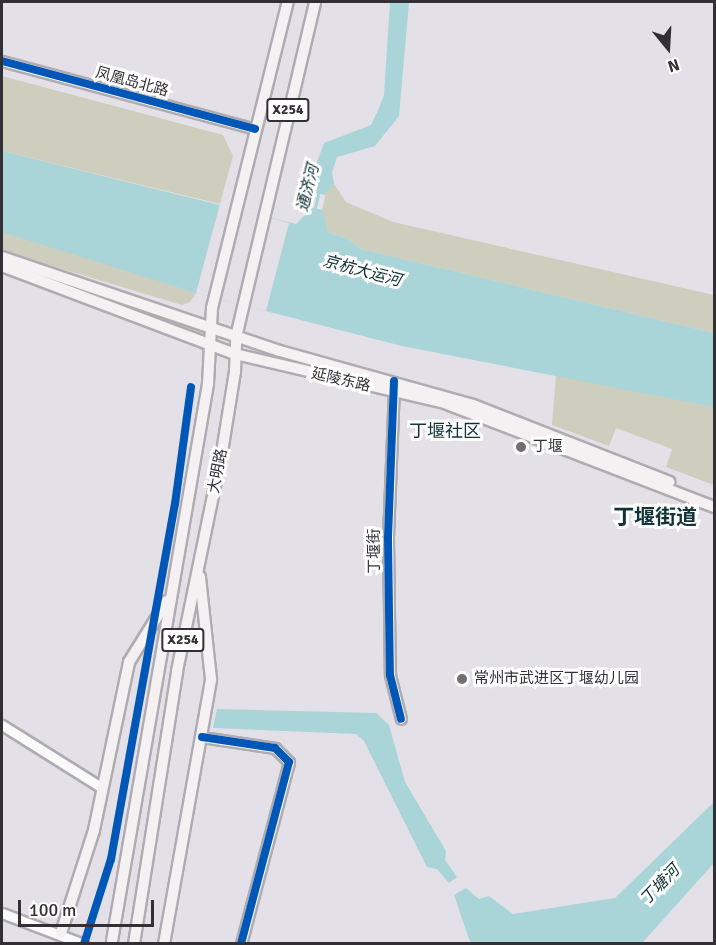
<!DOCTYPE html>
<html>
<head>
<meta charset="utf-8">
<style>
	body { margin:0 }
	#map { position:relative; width:716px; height:945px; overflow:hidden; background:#e4e0e7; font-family:Signika,"Noto Sans SC",sans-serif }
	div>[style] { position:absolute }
	.green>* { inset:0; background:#cdcebe }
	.water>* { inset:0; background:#a9d4d8 }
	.pier>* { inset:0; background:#e4e0e7 }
	.stream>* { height:3px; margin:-1.5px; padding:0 1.5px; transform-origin:1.5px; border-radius:1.5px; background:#a9d4d8 }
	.roads { filter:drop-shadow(2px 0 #afacb1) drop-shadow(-2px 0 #afacb1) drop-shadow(0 2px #afacb1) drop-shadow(0 -2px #afacb1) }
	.minor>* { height:9px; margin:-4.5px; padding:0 4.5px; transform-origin:4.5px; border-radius:4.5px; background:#fbfafb }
	.major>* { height:10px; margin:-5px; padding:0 5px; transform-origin:5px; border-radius:5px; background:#f5f1f2 }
	.cycleway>* { height:8px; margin:-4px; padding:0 4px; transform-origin:4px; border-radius:4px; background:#0057b8 }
	.dots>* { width:16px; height:16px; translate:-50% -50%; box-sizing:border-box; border:3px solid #fff; border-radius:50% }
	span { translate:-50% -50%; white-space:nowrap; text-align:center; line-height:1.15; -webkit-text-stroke:6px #fff; paint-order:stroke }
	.shield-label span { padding:2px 4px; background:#fff; border:2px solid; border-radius:4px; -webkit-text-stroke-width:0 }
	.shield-label { font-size:14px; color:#333035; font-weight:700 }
	.street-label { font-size:15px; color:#333035 }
	.poi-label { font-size:15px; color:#333035 }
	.left { translate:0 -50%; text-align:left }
	.water-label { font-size:16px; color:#0f2f31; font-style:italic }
	.quarter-label { font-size:18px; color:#123439 }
	.district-label { font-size:21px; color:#123439; font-weight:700 }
	.frame { position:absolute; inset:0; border:3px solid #333035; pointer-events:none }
	.north { position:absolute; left:638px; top:18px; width:60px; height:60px; -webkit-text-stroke:4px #fff; paint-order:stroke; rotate:162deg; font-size:16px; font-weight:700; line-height:24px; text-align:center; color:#333035 }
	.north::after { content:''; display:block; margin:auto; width:21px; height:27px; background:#333035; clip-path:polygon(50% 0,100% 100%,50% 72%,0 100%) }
	.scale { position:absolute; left:18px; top:900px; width:136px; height:27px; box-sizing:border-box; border:3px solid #333035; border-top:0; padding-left:8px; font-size:18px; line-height:21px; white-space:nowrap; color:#333035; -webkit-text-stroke:4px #fff; paint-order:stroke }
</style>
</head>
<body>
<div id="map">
	<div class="green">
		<div style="clip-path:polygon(2px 76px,223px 135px,233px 156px,220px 204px,2px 151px)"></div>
		<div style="clip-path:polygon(334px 184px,346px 202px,393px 222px,714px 295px,714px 333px,361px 249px,348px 239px,328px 232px,324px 226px,322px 210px,327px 189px)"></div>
		<div style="clip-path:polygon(2px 230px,196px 293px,190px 302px,182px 305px,2px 251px)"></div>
		<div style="clip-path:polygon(556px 374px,714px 407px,714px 485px,666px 467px,672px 449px,616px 428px,609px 446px,552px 425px)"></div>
	</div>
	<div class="water">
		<div style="clip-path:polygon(390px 2px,409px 2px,399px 116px,375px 146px,337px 157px,332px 172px,334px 184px,325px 195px,316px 193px,311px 179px,324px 143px,371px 125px,379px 108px,384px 95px)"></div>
		<div style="clip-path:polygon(2px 151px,296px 224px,312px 208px,322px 210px,328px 232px,348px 239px,361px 249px,714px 333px,714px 407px,402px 346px,196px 293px,2px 232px)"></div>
		<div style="clip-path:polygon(217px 709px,376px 713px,389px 725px,405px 782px,446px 851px,445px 860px,457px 877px,449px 883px,437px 869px,427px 867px,364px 741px,356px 734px,213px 728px)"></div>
		<div style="clip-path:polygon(714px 802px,714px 863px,642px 943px,472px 944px,469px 939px,454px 895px,466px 888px,479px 899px,489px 896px,513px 914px,615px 898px)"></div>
	</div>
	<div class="pier">
		<div style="clip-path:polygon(220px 204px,289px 223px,266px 311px,196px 293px)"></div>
	</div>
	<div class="stream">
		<div style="left:314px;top:212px;width:23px;rotate:-77deg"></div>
	</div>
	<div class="roads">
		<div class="minor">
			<div style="left:2px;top:61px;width:262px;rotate:15deg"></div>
			<div style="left:394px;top:387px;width:152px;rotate:92.3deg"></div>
			<div style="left:388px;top:539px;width:136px;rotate:89.2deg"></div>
			<div style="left:390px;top:675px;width:45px;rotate:76deg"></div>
			<div style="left:2px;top:725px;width:117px;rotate:32.1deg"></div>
			<div style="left:202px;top:737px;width:74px;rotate:8.6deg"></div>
			<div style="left:275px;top:748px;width:20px;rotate:45deg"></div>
			<div style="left:289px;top:762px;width:188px;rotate:104.8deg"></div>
			<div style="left:2px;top:913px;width:87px;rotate:20.9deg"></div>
		</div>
		<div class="major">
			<div style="left:2px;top:257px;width:293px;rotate:18.7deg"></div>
			<div style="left:280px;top:351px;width:200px;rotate:15.6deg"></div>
			<div style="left:473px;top:405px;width:211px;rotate:21.4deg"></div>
			<div style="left:2px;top:266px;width:249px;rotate:20.7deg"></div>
			<div style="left:235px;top:354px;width:212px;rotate:13.1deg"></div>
			<div style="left:442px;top:402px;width:292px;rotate:21.1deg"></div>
			<div style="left:61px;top:933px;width:108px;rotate:-72.2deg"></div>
			<div style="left:94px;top:830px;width:172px;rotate:-78.2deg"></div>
			<div style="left:129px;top:662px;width:72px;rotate:-58.1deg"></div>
			<div style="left:112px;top:941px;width:565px;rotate:-80.22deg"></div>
			<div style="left:208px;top:384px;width:76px;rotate:-87deg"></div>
			<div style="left:212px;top:308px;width:315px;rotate:-76.1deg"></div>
			<div style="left:134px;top:944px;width:276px;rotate:-81deg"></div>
			<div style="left:177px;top:671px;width:224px;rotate:-78.4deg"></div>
			<div style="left:222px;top:452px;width:81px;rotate:-80.8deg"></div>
			<div style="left:235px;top:372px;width:35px;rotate:-88deg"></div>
			<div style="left:236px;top:337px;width:344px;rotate:-76.7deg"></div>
			<div style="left:164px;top:944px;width:269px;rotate:-79.9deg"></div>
			<div style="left:211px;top:679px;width:103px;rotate:-96.2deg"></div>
		</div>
	</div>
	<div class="cycleway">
		<div style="left:2px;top:61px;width:262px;rotate:15deg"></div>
		<div style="left:394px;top:381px;width:158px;rotate:92.2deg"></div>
		<div style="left:388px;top:539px;width:136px;rotate:89.2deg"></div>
		<div style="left:390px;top:675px;width:45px;rotate:76deg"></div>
		<div style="left:202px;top:737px;width:74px;rotate:8.6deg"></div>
		<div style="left:275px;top:748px;width:20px;rotate:45deg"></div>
		<div style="left:289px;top:762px;width:188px;rotate:104.8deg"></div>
		<div style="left:84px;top:944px;width:89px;rotate:-72.4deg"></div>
		<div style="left:111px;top:859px;width:361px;rotate:-79.8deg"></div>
		<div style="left:175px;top:504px;width:118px;rotate:-82.2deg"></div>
	</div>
	<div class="dots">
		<div style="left:521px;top:447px;background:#716e73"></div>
		<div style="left:462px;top:679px;background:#716e73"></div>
	</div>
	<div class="shield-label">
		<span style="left:288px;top:110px">X254</span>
		<span style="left:183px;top:640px">X254</span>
	</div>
	<div class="street-label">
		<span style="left:132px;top:82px;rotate:15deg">凤凰岛北路</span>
		<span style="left:341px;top:380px;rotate:13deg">延陵东路</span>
		<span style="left:218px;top:471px;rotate:-79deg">大明路</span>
		<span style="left:375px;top:551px;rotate:-90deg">丁堰街</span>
	</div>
	<div class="poi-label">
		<span class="left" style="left:533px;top:447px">丁堰</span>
		<span class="left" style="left:474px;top:679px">常州市武进区丁堰幼儿园</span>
	</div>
	<div class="water-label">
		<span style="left:308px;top:188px;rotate:-76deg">通济河</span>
		<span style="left:362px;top:271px;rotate:15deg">京杭大运河</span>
		<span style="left:660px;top:885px;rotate:-46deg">丁塘河</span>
	</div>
	<div class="quarter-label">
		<span style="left:445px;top:431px">丁堰社区</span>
	</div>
	<div class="district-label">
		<span style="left:655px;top:517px">丁堰街道</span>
	</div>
	<div class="frame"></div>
	<div class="north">N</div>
	<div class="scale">100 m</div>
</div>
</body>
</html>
